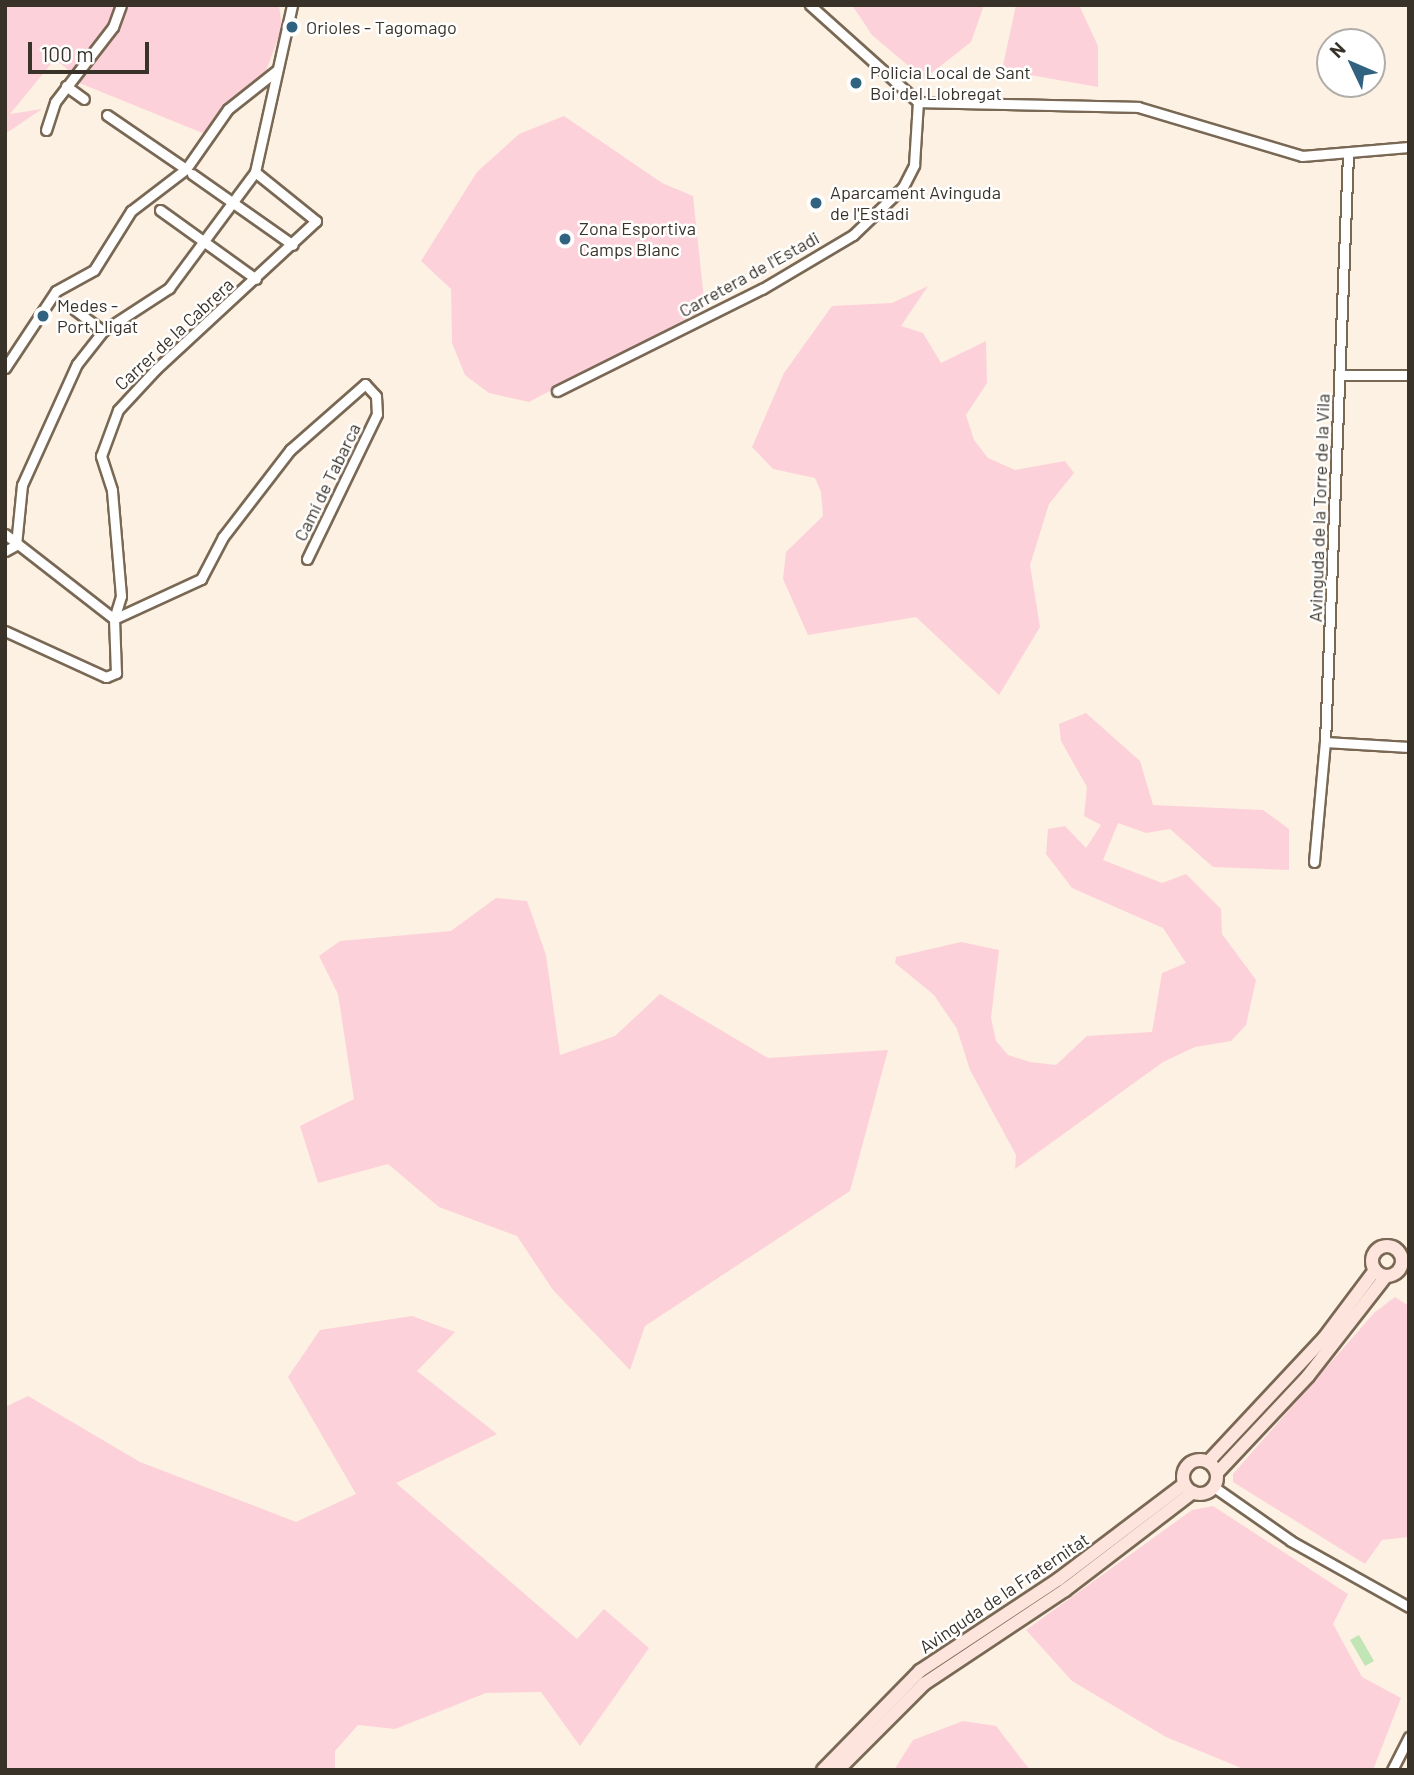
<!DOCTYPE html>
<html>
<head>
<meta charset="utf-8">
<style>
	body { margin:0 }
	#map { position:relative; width:1414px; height:1775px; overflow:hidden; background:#fdf1e3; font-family:Barlow,sans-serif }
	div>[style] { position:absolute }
	.green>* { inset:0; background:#fdd1d9 }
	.water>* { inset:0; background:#c1e5b4 }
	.roads { filter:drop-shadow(2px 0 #796854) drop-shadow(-2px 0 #796854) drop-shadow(0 2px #796854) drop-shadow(0 -2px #796854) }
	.street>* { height:9px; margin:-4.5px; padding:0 4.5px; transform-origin:4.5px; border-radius:4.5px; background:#fff }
	.secondary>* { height:12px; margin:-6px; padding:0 6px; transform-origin:6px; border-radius:6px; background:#fde4dc }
	.secondary>.ring { margin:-6px; padding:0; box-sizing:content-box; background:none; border:12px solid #fde4dc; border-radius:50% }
	.dots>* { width:19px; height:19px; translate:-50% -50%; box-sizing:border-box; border:4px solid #fff; border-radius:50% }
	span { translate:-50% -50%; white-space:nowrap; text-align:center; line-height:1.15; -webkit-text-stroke:5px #fff; paint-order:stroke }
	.poi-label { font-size:18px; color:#393229 }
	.left { translate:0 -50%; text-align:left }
	.street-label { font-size:18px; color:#393229 }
	.frame { position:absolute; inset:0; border:7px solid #393229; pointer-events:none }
	.north { position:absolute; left:1316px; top:28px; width:70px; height:70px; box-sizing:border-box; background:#fff; border:2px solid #b0ada9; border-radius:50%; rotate:314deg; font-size:19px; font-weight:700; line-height:28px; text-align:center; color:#393229 }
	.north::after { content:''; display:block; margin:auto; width:24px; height:32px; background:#316381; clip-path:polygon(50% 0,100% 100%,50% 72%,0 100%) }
	.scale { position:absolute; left:28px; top:42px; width:121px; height:32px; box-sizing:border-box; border:4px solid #393229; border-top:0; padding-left:9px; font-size:21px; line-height:24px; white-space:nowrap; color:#393229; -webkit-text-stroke:5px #fff; paint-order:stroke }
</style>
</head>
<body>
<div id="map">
	<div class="green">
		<div style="clip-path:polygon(5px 5px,118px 5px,109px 29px,72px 73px,55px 59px,10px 114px,42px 109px,5px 134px)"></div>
		<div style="clip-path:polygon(125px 5px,279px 5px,282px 28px,266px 71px,205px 134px,77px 82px)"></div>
		<div style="clip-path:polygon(852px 5px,984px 5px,971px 42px,924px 79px,872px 35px)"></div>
		<div style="clip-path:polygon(1016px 5px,1079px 5px,1098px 46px,1098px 87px,1002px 70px)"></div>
		<div style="clip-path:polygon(564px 116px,662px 183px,693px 196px,705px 309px,529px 402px,489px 393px,465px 375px,452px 343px,451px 289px,421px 261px,477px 172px,519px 134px)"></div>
		<div style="clip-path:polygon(928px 286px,901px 326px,923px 333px,941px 363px,986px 341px,987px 383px,966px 415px,974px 440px,988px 458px,1015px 470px,1065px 461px,1074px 473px,1049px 504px,1030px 565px,1040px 627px,999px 695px,916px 617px,808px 635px,783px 579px,786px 552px,823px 516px,821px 492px,815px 478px,773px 469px,752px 447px,784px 373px,832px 306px,892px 303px)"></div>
		<div style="clip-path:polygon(1086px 713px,1140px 761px,1153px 805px,1263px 810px,1289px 829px,1289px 870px,1213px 867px,1170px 829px,1146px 833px,1118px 823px,1103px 860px,1162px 883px,1186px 874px,1221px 909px,1222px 934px,1256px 980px,1246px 1025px,1231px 1041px,1195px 1047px,1163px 1062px,1015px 1169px,1016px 1155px,970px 1070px,957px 1029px,934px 995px,895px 963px,896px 957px,961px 942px,999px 950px,991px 1018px,996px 1041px,1008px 1055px,1030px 1062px,1056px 1065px,1087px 1036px,1152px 1032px,1162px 973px,1186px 963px,1163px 928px,1072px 888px,1046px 854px,1048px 829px,1065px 826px,1086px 848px,1101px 825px,1084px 816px,1087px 787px,1061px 741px,1059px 724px)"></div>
		<div style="clip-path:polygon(496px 898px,527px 901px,546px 955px,560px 1055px,615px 1036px,660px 994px,768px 1058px,888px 1050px,850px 1191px,645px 1326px,630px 1370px,553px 1290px,517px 1236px,439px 1207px,388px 1164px,318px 1183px,300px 1126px,354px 1099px,338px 994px,319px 956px,340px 941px,451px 931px)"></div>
		<div style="clip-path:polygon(1395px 1297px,1409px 1306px,1409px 1537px,1382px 1540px,1365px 1564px,1233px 1482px,1233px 1474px,1374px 1313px)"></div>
		<div style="clip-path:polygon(412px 1316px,455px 1332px,417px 1371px,497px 1434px,396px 1483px,577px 1639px,604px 1609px,649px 1648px,580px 1746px,541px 1692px,486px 1693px,395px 1729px,358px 1725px,335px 1751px,335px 1770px,5px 1770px,5px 1407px,28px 1396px,140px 1462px,296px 1522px,356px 1494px,288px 1377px,320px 1330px)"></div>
		<div style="clip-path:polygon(1213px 1506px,1348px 1594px,1333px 1624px,1362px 1677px,1401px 1698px,1373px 1770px,1246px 1770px,1166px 1737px,1072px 1681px,1026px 1630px,1192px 1510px)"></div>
		<div style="clip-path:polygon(963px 1721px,996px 1726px,1030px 1770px,894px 1770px,913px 1740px)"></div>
	</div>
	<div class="water">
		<div style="clip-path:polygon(1359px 1635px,1374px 1661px,1365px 1666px,1350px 1640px)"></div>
	</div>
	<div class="roads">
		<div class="street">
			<div style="left:810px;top:5px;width:145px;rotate:41.9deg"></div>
			<div style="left:918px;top:102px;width:220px;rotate:1.3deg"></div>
			<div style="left:1138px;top:107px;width:171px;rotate:16.6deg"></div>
			<div style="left:1302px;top:156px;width:107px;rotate:-4.8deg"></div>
			<div style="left:66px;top:86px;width:22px;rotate:36deg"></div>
			<div style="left:107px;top:115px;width:96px;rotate:34.4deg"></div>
			<div style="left:46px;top:130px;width:29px;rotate:-72deg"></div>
			<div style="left:55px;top:102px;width:95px;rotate:-52.3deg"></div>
			<div style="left:113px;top:27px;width:23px;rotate:-70deg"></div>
			<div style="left:192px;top:174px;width:123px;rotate:35.1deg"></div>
			<div style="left:160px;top:210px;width:118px;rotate:35.7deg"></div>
			<div style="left:75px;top:310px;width:35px;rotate:37deg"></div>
			<div style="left:5px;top:368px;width:92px;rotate:-56.5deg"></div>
			<div style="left:56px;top:291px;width:43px;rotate:-28.9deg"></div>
			<div style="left:94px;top:270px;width:70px;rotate:-57.9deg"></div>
			<div style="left:131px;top:211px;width:69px;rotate:-37.4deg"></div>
			<div style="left:186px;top:169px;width:73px;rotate:-55deg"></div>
			<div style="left:228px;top:109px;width:61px;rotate:-38.4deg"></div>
			<div style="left:1341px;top:375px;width:68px"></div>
			<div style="left:557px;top:391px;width:229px;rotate:-26.5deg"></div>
			<div style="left:762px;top:289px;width:106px;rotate:-30.7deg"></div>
			<div style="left:853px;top:235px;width:69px;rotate:-43.8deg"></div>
			<div style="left:903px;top:187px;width:25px;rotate:-63deg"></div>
			<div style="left:914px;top:165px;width:63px;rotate:-86.4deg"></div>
			<div style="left:5px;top:534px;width:138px;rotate:37.9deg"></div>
			<div style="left:16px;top:545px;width:60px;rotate:-84.3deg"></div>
			<div style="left:22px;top:485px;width:133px;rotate:-65.6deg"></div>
			<div style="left:77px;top:364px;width:42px;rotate:-51.8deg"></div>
			<div style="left:103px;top:331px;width:79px;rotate:-33.1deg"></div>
			<div style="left:169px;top:288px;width:144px;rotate:-53.4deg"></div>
			<div style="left:255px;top:172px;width:171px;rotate:-77.5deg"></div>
			<div style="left:5px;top:551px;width:13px;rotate:-29deg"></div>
			<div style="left:114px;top:619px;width:96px;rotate:-24.7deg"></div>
			<div style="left:201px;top:579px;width:47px;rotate:-62.4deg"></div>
			<div style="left:223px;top:537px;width:110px;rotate:-52.4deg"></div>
			<div style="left:290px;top:450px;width:100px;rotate:-41.3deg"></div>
			<div style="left:365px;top:384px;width:16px;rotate:47deg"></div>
			<div style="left:376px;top:396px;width:18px;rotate:87deg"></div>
			<div style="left:377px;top:414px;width:161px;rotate:115.8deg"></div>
			<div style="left:5px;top:631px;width:111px;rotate:24.5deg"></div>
			<div style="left:106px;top:677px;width:11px;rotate:-22deg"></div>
			<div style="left:116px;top:673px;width:54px;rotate:-92.1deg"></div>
			<div style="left:114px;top:619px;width:24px;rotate:-73deg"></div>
			<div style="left:121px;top:596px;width:106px;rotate:-94.9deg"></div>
			<div style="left:112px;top:490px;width:36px;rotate:-108deg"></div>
			<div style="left:101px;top:456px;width:49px;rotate:-69.7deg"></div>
			<div style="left:118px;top:410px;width:56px;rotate:-47.2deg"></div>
			<div style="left:156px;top:369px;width:218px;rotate:-42.8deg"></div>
			<div style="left:316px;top:221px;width:78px;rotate:-141.2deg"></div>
			<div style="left:1325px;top:742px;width:84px;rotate:3.4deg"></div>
			<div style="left:1314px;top:862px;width:121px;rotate:-84.8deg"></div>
			<div style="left:1325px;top:742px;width:587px;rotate:-87.76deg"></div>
			<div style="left:1214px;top:1487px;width:94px;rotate:35deg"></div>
			<div style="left:1291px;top:1541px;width:135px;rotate:29.2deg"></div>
			<div style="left:1392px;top:1770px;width:37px;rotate:-63deg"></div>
		</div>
		<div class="secondary">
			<div class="ring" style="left:1372px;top:1246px;width:18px;height:18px"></div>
			<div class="ring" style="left:1183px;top:1460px;width:22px;height:22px"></div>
			<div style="left:1208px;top:1462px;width:170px;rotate:-46.9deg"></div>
			<div style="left:1324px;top:1338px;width:85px;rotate:-53.1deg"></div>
			<div style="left:1217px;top:1473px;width:133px;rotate:-46.8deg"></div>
			<div style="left:1308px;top:1376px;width:127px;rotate:-52deg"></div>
			<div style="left:823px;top:1770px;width:139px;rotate:-45.6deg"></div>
			<div style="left:920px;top:1671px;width:167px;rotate:-33.5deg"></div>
			<div style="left:1059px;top:1579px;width:157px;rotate:-37.2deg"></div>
			<div style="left:838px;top:1770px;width:122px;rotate:-45deg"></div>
			<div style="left:924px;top:1684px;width:169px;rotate:-33.7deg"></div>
			<div style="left:1065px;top:1590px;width:161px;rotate:-37.4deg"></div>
		</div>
	</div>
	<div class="dots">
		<div style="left:292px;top:27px;background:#316381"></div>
		<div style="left:856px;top:83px;background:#316381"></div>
		<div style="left:816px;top:203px;background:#316381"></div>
		<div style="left:565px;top:239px;background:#316381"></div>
		<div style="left:43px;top:316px;background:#316381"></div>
	</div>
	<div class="poi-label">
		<span class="left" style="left:306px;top:27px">Orioles - Tagomago</span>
		<span class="left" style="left:870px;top:83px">Policia Local de Sant<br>Boi del Llobregat</span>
		<span class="left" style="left:830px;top:203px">Aparcament Avinguda<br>de l'Estadi</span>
		<span class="left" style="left:579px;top:239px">Zona Esportiva<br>Camps Blanc</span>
		<span class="left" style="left:57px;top:316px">Medes -<br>Port Lligat</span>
	</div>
	<div class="street-label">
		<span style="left:749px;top:274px;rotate:-29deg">Carretera de l'Estadi</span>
		<span style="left:174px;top:334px;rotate:-43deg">Carrer de la Cabrera</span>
		<span style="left:327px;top:482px;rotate:-64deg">Camí de Tabarca</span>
		<span style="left:1319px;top:508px;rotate:-88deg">Avinguda de la Torre de la Vila</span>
		<span style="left:1004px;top:1593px;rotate:-34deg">Avinguda de la Fraternitat</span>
	</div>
	<div class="frame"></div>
	<div class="north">N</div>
	<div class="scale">100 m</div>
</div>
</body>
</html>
